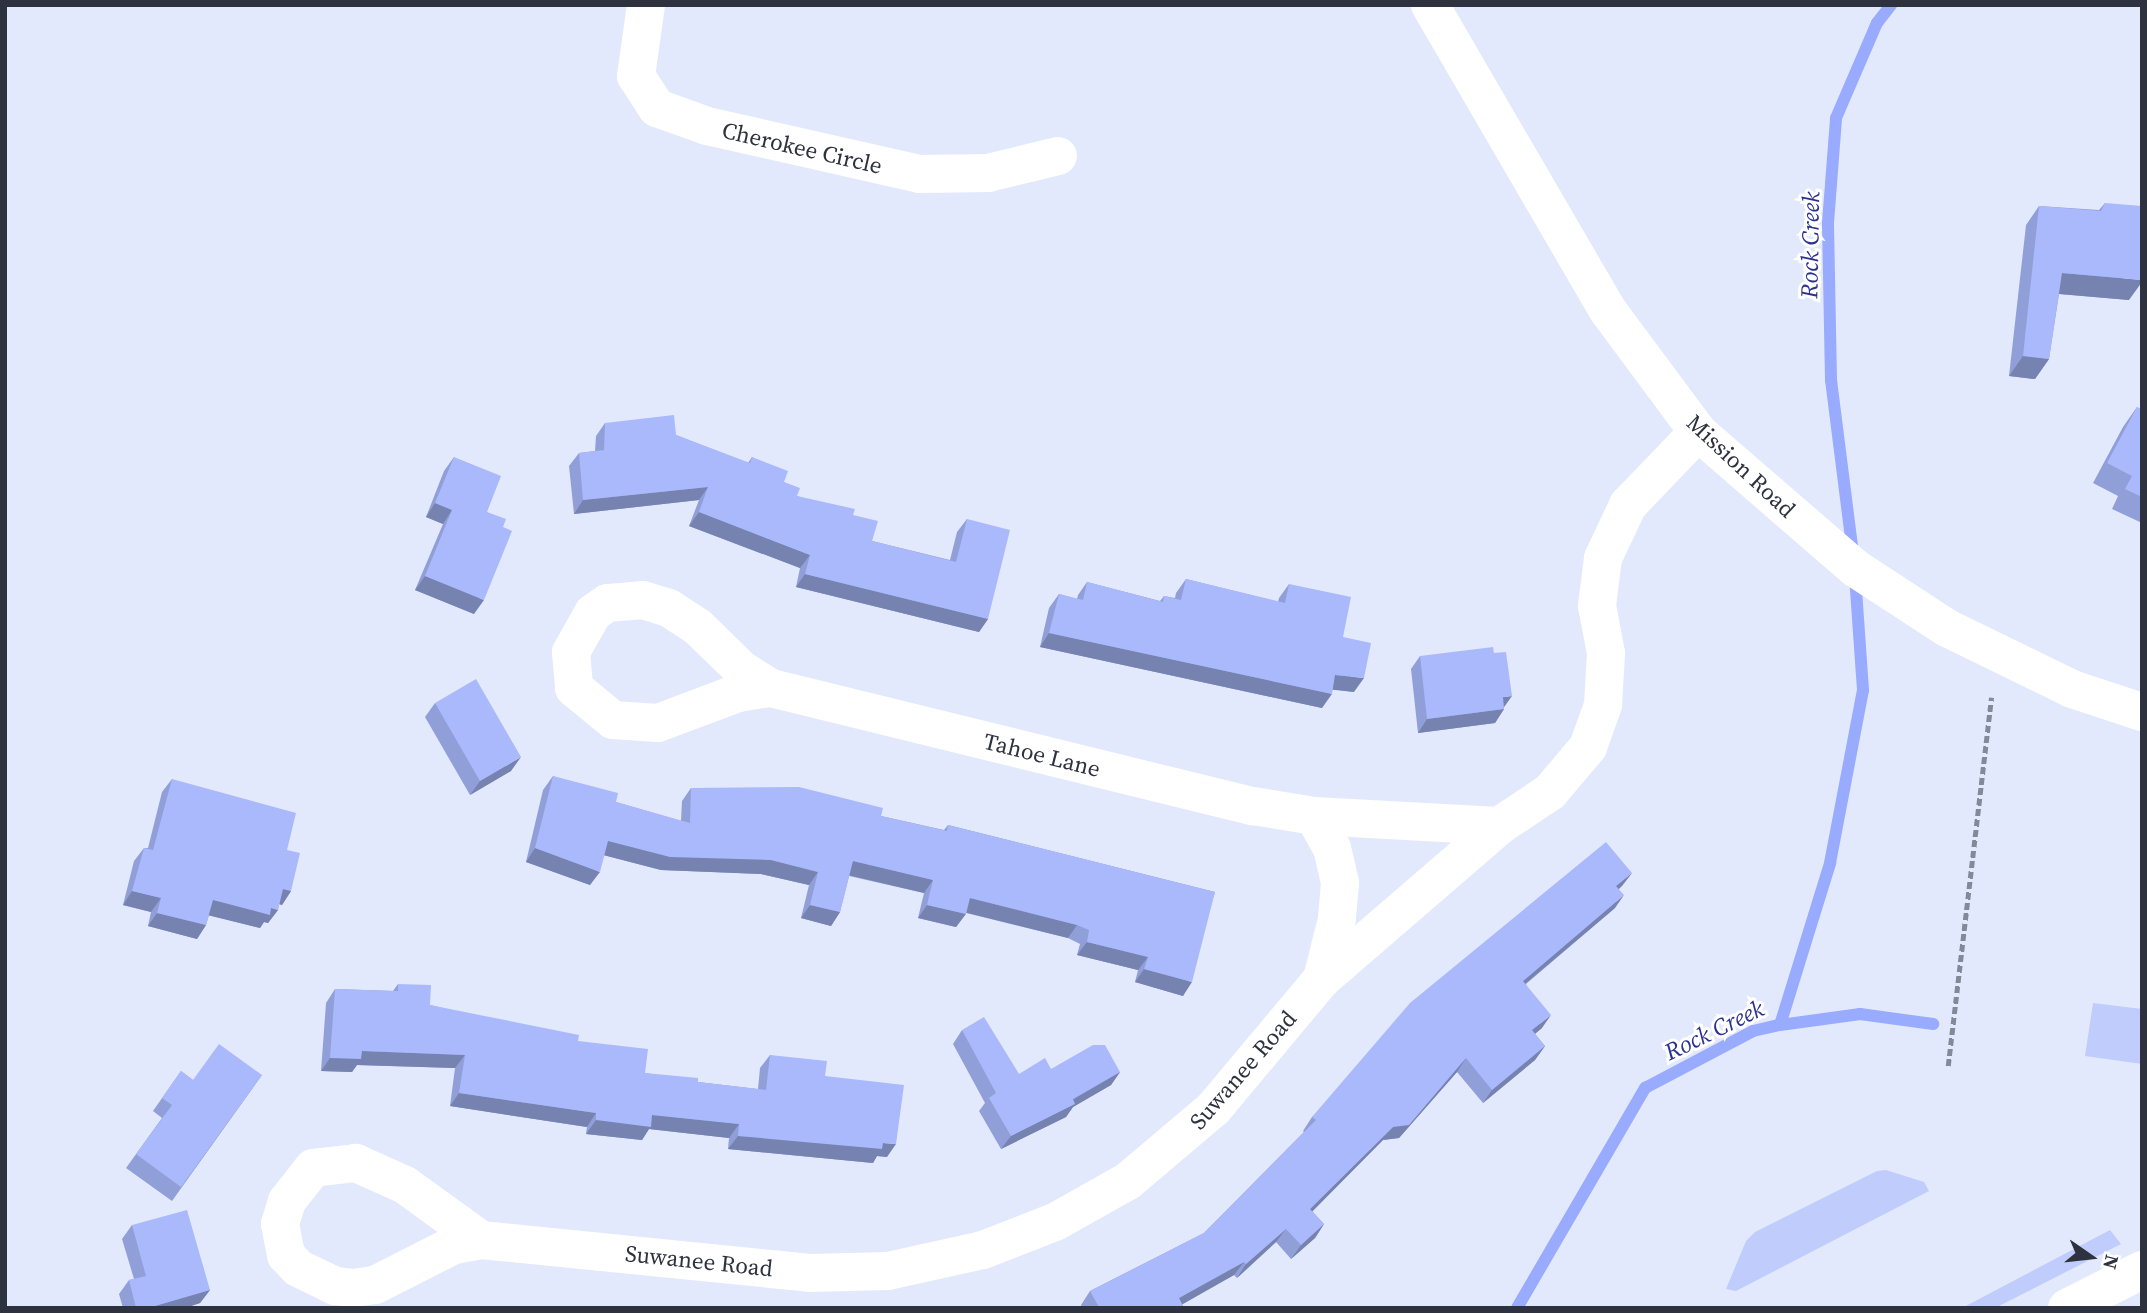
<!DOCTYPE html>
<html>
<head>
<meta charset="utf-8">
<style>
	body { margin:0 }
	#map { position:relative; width:2147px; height:1313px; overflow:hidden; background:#e3e9fd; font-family:"Source Serif 4",serif }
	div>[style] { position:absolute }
	.green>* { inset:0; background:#c0ccfc }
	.stream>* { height:12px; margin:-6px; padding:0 6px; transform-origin:6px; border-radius:6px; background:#98abff }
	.path>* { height:4.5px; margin-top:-2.25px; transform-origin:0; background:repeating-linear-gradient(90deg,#848999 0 7px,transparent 0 10.5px) }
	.street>* { height:38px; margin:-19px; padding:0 19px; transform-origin:19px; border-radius:19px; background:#fff }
	.secondary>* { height:38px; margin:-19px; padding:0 19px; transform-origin:19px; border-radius:19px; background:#fff }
	.wall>* { inset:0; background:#919fd9 }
	.shaded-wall>* { inset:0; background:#7682b0 }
	.building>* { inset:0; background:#a9b9fc }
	span { translate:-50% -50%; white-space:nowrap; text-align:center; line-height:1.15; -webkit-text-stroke:6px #fff; paint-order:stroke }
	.street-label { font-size:23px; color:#2e323e }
	.water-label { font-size:24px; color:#2b318f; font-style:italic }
	.frame { position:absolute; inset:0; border:7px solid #2e323e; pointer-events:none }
	.north { position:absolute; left:2056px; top:1222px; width:70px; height:70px; -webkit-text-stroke:5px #fff; paint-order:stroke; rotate:104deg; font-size:19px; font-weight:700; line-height:28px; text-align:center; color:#2e323e }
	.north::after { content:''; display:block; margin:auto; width:24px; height:32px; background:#2e323e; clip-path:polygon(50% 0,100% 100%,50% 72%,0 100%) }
</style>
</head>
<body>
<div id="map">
	<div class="green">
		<div style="clip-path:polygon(2093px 1003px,2142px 1009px,2142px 1064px,2085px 1056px)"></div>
		<div style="clip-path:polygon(1886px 1170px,1924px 1182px,1929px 1191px,1736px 1291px,1726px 1289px,1746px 1241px,1755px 1232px,1877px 1171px)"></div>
		<div style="clip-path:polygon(2110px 1230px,2121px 1244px,1995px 1308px,1962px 1308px)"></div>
	</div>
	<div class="stream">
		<div style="left:1853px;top:554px;width:175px;rotate:-97.2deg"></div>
		<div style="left:1831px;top:380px;width:157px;rotate:-91.1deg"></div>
		<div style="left:1828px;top:223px;width:105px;rotate:-85.6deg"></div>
		<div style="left:1836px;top:118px;width:103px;rotate:-66.7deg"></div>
		<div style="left:1877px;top:23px;width:23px;rotate:-52deg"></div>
		<div style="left:1780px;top:1025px;width:81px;rotate:-7.8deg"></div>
		<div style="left:1860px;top:1014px;width:74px;rotate:7.8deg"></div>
		<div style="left:1517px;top:1308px;width:255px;rotate:-59.8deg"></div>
		<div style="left:1645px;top:1088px;width:122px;rotate:-27.8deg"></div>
		<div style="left:1753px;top:1031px;width:28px;rotate:-13deg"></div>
		<div style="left:1780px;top:1025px;width:170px;rotate:-72.8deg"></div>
		<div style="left:1830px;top:863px;width:176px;rotate:-79.2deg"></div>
		<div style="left:1863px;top:690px;width:114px;rotate:-94deg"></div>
	</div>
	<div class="path">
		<div style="left:1948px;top:1066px;width:371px;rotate:-83.3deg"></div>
	</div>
	<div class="street">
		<div style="left:646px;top:5px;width:72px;rotate:98deg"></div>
		<div style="left:636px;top:76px;width:38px;rotate:57deg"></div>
		<div style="left:657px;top:108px;width:53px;rotate:19.8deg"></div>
		<div style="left:707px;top:126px;width:218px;rotate:12.7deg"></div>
		<div style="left:920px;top:174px;width:68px;rotate:-0.8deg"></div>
		<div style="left:988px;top:173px;width:72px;rotate:-13.7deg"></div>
		<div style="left:771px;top:688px;width:36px;rotate:-148deg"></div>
		<div style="left:741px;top:669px;width:60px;rotate:-135.7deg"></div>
		<div style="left:698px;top:627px;width:35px;rotate:-147deg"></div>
		<div style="left:669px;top:608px;width:27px;rotate:-163deg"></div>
		<div style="left:643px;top:600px;width:36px;rotate:175deg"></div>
		<div style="left:607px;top:603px;width:17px;rotate:144deg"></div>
		<div style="left:593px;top:613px;width:45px;rotate:119.4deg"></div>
		<div style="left:571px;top:652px;width:36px;rotate:85deg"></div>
		<div style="left:574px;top:688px;width:50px;rotate:39.4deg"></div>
		<div style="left:613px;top:720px;width:45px;rotate:3.8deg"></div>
		<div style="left:658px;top:723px;width:85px;rotate:-20.6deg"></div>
		<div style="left:738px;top:693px;width:33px;rotate:-9deg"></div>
		<div style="left:771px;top:688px;width:496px;rotate:13.8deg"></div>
		<div style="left:1253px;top:806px;width:62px;rotate:9.3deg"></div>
		<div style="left:1314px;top:816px;width:185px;rotate:3.1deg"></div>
		<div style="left:1314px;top:816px;width:37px;rotate:61deg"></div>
		<div style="left:1332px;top:848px;width:36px;rotate:77deg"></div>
		<div style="left:1340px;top:883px;width:36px;rotate:95deg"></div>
		<div style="left:1337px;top:919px;width:62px;rotate:104deg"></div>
		<div style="left:481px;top:1240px;width:94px;rotate:-144.1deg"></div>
		<div style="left:405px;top:1185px;width:54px;rotate:-155.8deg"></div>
		<div style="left:356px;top:1163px;width:43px;rotate:173.4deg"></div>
		<div style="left:313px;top:1168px;width:42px;rotate:128.2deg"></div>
		<div style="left:287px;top:1201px;width:24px;rotate:107deg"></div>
		<div style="left:280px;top:1224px;width:32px;rotate:79deg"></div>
		<div style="left:286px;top:1255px;width:18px;rotate:47deg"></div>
		<div style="left:298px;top:1268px;width:41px;rotate:25.9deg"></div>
		<div style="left:335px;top:1286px;width:18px;rotate:6deg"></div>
		<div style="left:353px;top:1288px;width:22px;rotate:-8deg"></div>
		<div style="left:375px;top:1285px;width:89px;rotate:-26.9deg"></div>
		<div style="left:454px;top:1245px;width:27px;rotate:-10deg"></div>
		<div style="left:481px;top:1240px;width:331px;rotate:5.7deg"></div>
		<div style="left:810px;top:1273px;width:78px;rotate:-1.5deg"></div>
		<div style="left:888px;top:1271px;width:97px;rotate:-12.5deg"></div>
		<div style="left:983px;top:1250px;width:77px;rotate:-21.3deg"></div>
		<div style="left:1055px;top:1222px;width:84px;rotate:-29.3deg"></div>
		<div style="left:1128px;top:1181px;width:113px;rotate:-40.3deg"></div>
		<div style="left:1214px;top:1108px;width:168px;rotate:-50.1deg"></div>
		<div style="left:1322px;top:979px;width:234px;rotate:-40.8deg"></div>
		<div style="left:1499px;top:826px;width:61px;rotate:-33.7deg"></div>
		<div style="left:1550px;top:792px;width:59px;rotate:-49.8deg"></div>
		<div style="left:1588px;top:747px;width:45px;rotate:-70.3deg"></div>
		<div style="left:1603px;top:705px;width:52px;rotate:-86.7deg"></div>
		<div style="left:1606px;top:653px;width:48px;rotate:-100.8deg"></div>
		<div style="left:1597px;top:606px;width:48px;rotate:-82.9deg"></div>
		<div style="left:1603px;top:558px;width:59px;rotate:-64.7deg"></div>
		<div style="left:1628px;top:505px;width:101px;rotate:-46.2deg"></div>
		<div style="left:2067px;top:1308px;width:84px;rotate:-26.9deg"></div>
	</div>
	<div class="secondary">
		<div style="left:1430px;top:5px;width:355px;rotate:59.8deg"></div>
		<div style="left:1609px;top:312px;width:149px;rotate:53.4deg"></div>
		<div style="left:1698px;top:432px;width:208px;rotate:40.9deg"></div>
		<div style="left:1855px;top:568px;width:110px;rotate:33.1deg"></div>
		<div style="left:1947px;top:628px;width:139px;rotate:26deg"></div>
		<div style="left:2072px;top:689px;width:74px;rotate:18.2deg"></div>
	</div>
	<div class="wall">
		<div style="clip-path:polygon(2105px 203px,2129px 300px,2059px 294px,2049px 359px,2035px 379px,2009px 376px,2026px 225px,2039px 206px,2099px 210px)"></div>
		<div style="clip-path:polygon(2137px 407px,2142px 410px,2142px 523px,2112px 509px,2118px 496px,2093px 483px,2123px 427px)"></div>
		<div style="clip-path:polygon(605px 423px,676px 435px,748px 463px,752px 457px,784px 482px,797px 496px,853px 515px,872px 541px,950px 560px,957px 532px,967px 519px,988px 619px,979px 632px,796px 587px,800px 568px,689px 526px,699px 500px,574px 514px,569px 466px,579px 453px,595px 451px,596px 436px)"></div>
		<div style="clip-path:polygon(454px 457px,487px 512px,503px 527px,474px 614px,415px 590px,443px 524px,426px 517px,444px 471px)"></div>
		<div style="clip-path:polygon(1186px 579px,1278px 602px,1279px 598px,1289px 584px,1343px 637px,1354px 692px,1333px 689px,1322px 708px,1040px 647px,1049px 608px,1059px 594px,1077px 599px,1078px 595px,1087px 582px,1160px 601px,1164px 596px,1175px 598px,1176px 593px)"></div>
		<div style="clip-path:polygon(1420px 656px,1504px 707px,1504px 709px,1495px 723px,1418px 733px,1411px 669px)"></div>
		<div style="clip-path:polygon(435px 703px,511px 771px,470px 795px,425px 717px)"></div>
		<div style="clip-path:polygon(553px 776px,616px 802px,681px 821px,682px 801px,691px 788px,881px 816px,944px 830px,948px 825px,1215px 892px,1183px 996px,1135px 982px,1138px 970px,1077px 955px,1080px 944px,1068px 938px,966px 913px,956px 927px,918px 918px,924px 893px,849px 876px,840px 912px,831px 926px,801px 918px,809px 885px,761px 874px,661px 870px,604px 855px,590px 885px,526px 862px,543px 790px)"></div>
		<div style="clip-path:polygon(172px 779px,287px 850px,291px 891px,282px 905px,279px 904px,278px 910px,268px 923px,264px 922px,260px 928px,209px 915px,206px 925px,197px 939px,148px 926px,151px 912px,123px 905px,134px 861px,144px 848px,148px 848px,162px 792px)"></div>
		<div style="clip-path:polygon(1632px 873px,1619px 889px,1615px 908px,1526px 984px,1542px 1028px,1535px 1034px,1545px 1046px,1535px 1060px,1483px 1103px,1457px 1072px,1399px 1138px,1383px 1140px,1312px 1211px,1324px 1224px,1315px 1238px,1291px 1259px,1276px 1242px,1237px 1278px,1234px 1275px,1182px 1304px,1184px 1308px,1082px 1308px,1081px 1305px,1090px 1291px,1204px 1233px,1304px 1132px,1303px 1131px,1312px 1117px)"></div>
		<div style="clip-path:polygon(398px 984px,430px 1005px,578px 1041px,645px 1073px,698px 1082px,758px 1089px,760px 1068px,770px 1055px,825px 1076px,887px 1157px,877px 1156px,873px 1163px,728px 1149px,729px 1138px,649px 1129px,642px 1140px,586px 1134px,587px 1127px,450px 1106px,455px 1068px,357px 1065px,352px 1072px,321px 1071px,326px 1003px,335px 989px,393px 991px)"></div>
		<div style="clip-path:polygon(962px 1030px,1019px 1074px,1051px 1069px,1120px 1072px,1111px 1085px,1073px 1107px,1066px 1117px,1001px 1149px,979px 1111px,985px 1103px,953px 1044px)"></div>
		<div style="clip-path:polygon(181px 1071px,193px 1080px,262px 1075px,172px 1201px,126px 1168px,162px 1118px,153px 1111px)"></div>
		<div style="clip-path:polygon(132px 1225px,210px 1290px,200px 1303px,185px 1308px,123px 1308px,119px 1294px,129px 1280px,134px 1279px,122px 1239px)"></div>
	</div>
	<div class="shaded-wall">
		<div style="clip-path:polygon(2062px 273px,2142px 280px,2142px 282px,2129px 300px,2048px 293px)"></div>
		<div style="clip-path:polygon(2023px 356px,2049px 359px,2035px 379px,2009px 376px)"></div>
		<div style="clip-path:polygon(708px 487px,699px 500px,574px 514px,583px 500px)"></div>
		<div style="clip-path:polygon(435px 503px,452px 510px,443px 524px,426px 517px)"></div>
		<div style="clip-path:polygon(699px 512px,810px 555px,800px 568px,689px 526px)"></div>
		<div style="clip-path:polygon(805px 574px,988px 619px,979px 632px,796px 587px)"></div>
		<div style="clip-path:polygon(425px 576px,484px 600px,474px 614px,415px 590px)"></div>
		<div style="clip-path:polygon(1049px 633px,1332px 694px,1322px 708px,1040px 647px)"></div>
		<div style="clip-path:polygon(1335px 675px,1364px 678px,1354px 692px,1326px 689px)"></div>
		<div style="clip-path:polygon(1512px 696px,1502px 710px,1503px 697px)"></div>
		<div style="clip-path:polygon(1504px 709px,1495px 723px,1418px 733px,1427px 719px)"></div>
		<div style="clip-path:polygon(521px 757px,511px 771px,470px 795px,480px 781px)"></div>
		<div style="clip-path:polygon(608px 841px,771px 860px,818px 872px,809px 885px,761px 874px,661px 870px,599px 854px)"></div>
		<div style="clip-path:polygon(535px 848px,600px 872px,590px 885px,526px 862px)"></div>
		<div style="clip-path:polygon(853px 861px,933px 880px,924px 893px,844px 874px)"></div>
		<div style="clip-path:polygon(1632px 873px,1622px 886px,1607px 899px,1616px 886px)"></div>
		<div style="clip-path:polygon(283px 889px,291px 891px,282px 905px,273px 902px)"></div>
		<div style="clip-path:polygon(132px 891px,161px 898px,151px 912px,123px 905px)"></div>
		<div style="clip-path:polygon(1624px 895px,1615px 908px,1513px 994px,1523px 981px)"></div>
		<div style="clip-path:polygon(970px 898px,1077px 925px,1068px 938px,960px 911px)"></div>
		<div style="clip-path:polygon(213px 900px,271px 908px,278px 910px,268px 923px,264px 922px,260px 928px,203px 914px)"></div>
		<div style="clip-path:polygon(810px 905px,840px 912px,831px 926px,801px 918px)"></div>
		<div style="clip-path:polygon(927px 905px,966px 914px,956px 927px,918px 918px)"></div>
		<div style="clip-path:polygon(157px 913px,206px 925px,197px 939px,148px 926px)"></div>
		<div style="clip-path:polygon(1087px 942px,1148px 957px,1138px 970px,1077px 955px)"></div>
		<div style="clip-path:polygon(1144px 969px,1192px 982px,1183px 996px,1135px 982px)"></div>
		<div style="clip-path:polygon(1551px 1015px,1542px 1028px,1522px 1044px,1532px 1030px)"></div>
		<div style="clip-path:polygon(1545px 1046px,1535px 1060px,1483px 1103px,1492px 1090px)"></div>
		<div style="clip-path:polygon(362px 1051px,465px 1055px,455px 1068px,357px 1065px,352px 1072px,321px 1071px,330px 1058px)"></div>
		<div style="clip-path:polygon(1466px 1058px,1457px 1072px,1399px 1138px,1383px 1140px,1301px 1223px,1310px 1209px,1393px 1127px)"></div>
		<div style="clip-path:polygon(1120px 1072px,1111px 1085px,1073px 1107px,1066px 1117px,1001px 1149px,1011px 1136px)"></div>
		<div style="clip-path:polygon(459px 1093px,596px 1113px,587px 1127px,450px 1106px)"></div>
		<div style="clip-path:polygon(652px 1115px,739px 1124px,729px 1138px,649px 1129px,642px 1140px,586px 1134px,596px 1120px)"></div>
		<div style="clip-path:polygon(738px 1136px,883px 1143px,896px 1144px,887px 1157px,877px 1156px,873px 1163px,728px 1149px)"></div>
		<div style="clip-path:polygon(1324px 1224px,1315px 1238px,1291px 1259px,1301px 1245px)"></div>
		<div style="clip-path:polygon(1286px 1229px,1276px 1242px,1237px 1278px,1246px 1264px)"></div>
		<div style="clip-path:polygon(1244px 1262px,1234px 1275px,1176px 1308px,1179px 1298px)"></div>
		<div style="clip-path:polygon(210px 1290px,200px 1303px,185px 1308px,148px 1308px)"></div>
	</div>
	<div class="building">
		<div style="clip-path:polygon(2105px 203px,2142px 206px,2142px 280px,2062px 273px,2049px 359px,2023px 356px,2039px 206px,2101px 211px)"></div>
		<div style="clip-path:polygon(2137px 407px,2142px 410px,2142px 497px,2125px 489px,2132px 476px,2107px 463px)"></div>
		<div style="clip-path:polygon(674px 415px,676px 435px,750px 463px,752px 457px,788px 471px,784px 482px,800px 488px,797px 496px,855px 509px,853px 515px,878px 521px,872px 541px,956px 562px,967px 519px,1010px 530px,988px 619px,805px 574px,810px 555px,699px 512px,708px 487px,583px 500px,579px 453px,604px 450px,605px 423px)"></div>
		<div style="clip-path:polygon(454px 457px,501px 476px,487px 512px,506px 519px,503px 527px,512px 531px,484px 600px,425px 576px,452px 510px,435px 503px)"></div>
		<div style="clip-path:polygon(1186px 579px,1285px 603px,1289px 584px,1351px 597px,1343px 637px,1371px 643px,1364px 678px,1335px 675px,1332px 694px,1049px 633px,1059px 594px,1083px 600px,1087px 582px,1163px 602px,1164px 596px,1181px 600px)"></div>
		<div style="clip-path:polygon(1493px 647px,1494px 653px,1506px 652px,1512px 696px,1503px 697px,1504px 709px,1427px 719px,1420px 656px)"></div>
		<div style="clip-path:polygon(476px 679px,521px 757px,480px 781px,435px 703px)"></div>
		<div style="clip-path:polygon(553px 776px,618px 793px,616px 802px,690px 823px,691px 788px,799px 787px,883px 808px,881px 816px,947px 831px,948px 825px,1215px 892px,1192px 982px,1144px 969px,1148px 957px,1087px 942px,1089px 930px,1077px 925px,970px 898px,966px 914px,927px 905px,933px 880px,853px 861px,840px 912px,810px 905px,818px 872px,771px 860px,670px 857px,608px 841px,600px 872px,535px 848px)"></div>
		<div style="clip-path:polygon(172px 779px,296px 813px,287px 850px,300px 853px,291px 891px,283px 889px,278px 910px,271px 908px,270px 915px,213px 900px,206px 925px,157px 913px,161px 898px,132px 891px,144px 848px,153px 850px)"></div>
		<div style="clip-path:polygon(1606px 842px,1632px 873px,1616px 886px,1624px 895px,1523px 981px,1551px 1015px,1532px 1030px,1545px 1046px,1492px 1090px,1466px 1058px,1409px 1125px,1393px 1127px,1310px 1209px,1324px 1224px,1301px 1245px,1286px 1229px,1246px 1264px,1244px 1262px,1179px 1298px,1184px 1308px,1098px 1308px,1099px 1307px,1090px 1291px,1204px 1233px,1316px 1120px,1312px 1117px,1410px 1003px)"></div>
		<div style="clip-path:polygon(398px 984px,431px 985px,430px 1005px,579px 1035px,578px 1041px,648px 1049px,645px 1073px,698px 1078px,698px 1082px,766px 1090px,770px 1055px,827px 1061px,825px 1076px,904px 1085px,896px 1144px,883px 1143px,882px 1149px,738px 1136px,739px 1124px,652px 1115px,651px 1127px,596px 1120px,596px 1113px,459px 1093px,465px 1055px,362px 1051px,361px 1059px,330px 1058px,335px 989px,398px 991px)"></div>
		<div style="clip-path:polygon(984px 1017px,1019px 1074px,1045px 1058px,1051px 1069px,1093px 1045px,1105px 1045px,1120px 1072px,1073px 1099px,1075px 1104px,1011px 1136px,989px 1098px,996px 1093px,962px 1030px)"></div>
		<div style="clip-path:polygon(219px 1044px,262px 1075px,181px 1187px,136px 1154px,172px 1105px,162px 1098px,181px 1071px,193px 1080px)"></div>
		<div style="clip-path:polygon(187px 1210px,210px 1290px,148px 1308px,136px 1308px,129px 1280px,146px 1276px,132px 1225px)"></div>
	</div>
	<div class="street-label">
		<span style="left:802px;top:148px;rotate:13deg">Cherokee Circle</span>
		<span style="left:1741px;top:466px;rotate:43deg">Mission Road</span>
		<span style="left:1042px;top:755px;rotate:14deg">Tahoe Lane</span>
		<span style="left:1243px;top:1070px;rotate:-49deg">Suwanee Road</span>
		<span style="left:699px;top:1261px;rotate:6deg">Suwanee Road</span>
	</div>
	<div class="water-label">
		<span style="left:1810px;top:245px;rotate:-89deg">Rock Creek</span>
		<span style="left:1714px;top:1030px;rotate:-26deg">Rock Creek</span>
	</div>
	<div class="frame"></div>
	<div class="north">N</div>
</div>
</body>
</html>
